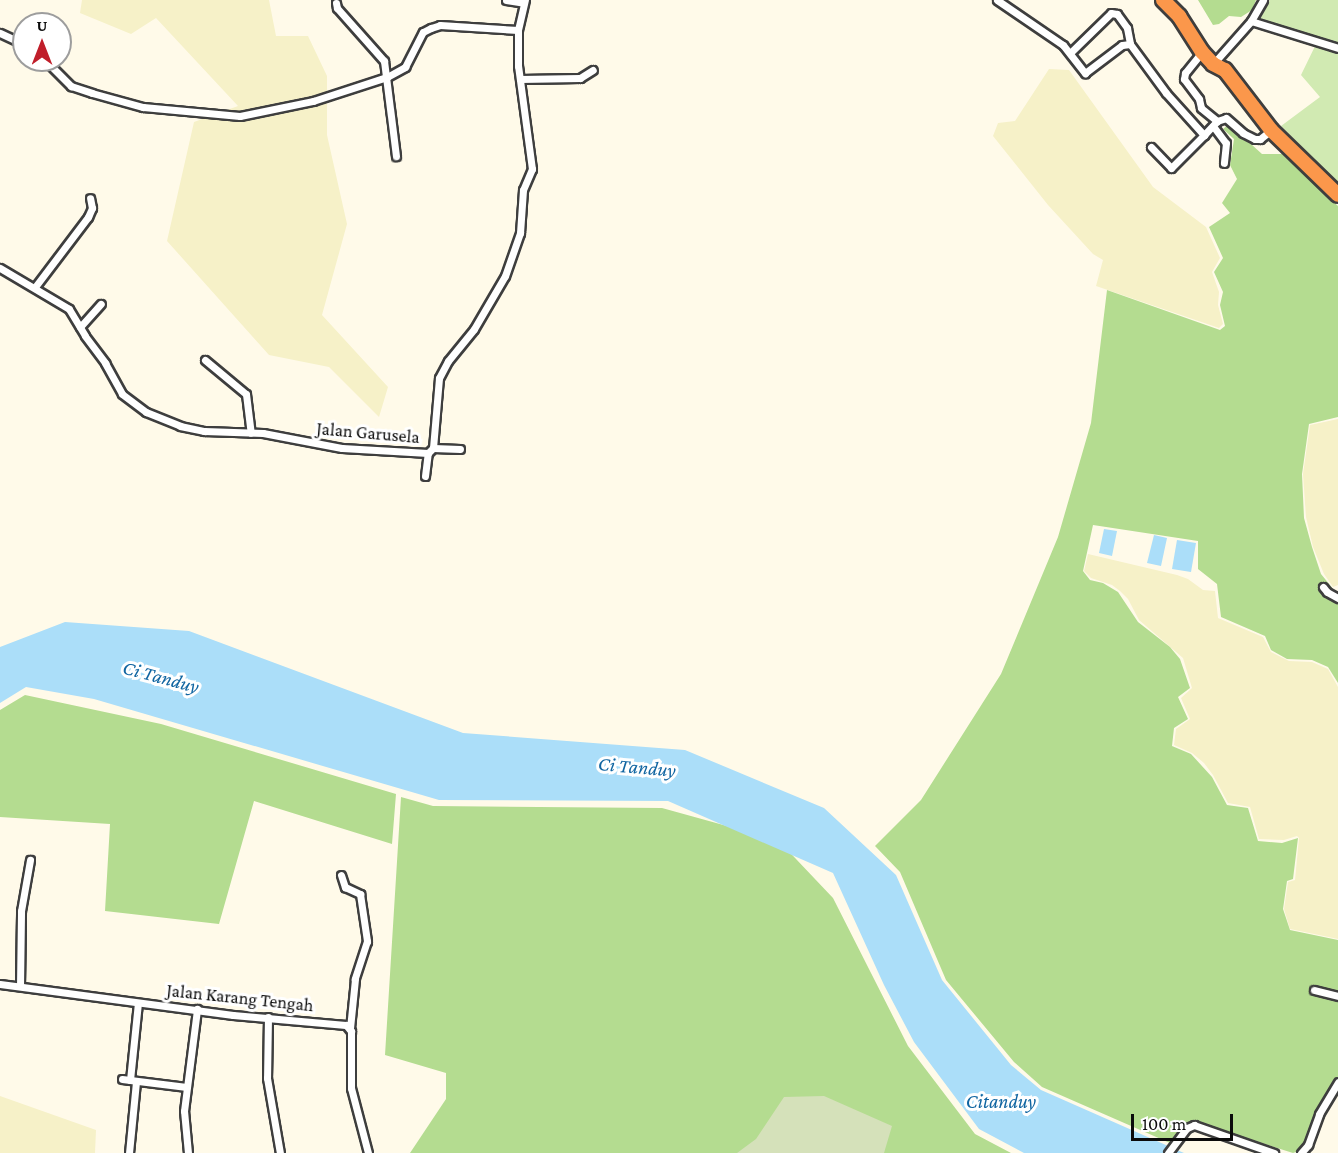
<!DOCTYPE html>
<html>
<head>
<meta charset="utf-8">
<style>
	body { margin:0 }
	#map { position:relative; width:1338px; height:1153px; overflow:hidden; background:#fffae9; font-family:"Crimson Pro",serif }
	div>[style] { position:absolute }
	.farmland>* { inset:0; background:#f6f1c8 }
	.green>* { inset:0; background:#d1eab2 }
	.forest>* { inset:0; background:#b4dc90 }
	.cemetery>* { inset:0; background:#d5e1ba }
	.water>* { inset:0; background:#abdef9 }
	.roads { filter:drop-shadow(2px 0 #3e3e3e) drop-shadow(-2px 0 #3e3e3e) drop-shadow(0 2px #3e3e3e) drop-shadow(0 -2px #3e3e3e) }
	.street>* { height:7px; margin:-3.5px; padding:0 3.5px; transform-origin:3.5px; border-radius:3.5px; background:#fff }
	.highway>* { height:14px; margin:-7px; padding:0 7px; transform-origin:7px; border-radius:7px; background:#fb974b }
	span { translate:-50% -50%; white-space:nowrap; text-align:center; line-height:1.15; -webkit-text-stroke:6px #fff; paint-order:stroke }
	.street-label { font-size:18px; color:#0b0b0b }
	.water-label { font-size:20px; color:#1065a1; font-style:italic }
	.north { position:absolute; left:12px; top:12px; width:60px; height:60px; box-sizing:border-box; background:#fff; border:2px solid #9d9d9d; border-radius:50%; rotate:0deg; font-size:16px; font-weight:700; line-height:24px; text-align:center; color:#0b0b0b }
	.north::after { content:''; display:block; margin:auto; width:21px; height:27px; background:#c01e2a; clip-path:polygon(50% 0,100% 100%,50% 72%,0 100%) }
	.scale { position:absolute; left:1131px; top:1114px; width:102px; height:27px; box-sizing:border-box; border:3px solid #0b0b0b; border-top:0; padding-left:8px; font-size:18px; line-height:21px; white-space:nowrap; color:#0b0b0b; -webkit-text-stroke:4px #fff; paint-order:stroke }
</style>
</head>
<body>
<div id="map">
	<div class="farmland">
		<div style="clip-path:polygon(82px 0,269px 0,276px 36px,308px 36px,327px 76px,327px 135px,347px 224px,322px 315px,388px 387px,379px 417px,329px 367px,269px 355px,167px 241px,194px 122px,238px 106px,156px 18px,131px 34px,80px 13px)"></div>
		<div style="clip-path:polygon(1049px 69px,1069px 70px,1153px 187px,1206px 227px,1220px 258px,1212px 272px,1219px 292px,1218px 305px,1223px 324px,1219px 328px,1096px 286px,1103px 260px,1093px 254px,1048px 205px,993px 136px,998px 123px,1015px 121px)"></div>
		<div style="clip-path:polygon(1338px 419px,1338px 585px,1333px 587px,1324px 574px,1313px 547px,1306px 517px,1303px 474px,1310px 425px)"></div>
		<div style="clip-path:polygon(1088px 554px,1177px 575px,1188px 579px,1203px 590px,1215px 591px,1218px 618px,1263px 637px,1271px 652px,1289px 661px,1312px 662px,1328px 669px,1338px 687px,1338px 939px,1290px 929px,1284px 909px,1288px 882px,1295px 880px,1299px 838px,1297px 836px,1284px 840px,1259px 839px,1250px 807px,1228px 803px,1213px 775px,1204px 763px,1192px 753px,1174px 745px,1176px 729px,1190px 719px,1181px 698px,1192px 688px,1183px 658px,1139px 620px,1128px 599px,1120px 591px,1112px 585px,1091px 578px,1084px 571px)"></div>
		<div style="clip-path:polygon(0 1096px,96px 1130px,95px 1153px,0 1153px)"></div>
	</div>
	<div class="green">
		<div style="clip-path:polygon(1270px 0,1338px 0,1338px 184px,1281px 126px,1320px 97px,1301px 75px,1319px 38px,1259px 18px)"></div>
	</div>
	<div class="forest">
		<div style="clip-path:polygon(1198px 0,1256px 0,1252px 10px,1241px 17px,1229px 16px,1219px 24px,1213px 25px)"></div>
		<div style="clip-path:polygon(1229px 124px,1262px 154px,1282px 154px,1338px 206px,1338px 417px,1309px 424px,1302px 474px,1304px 518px,1312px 547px,1321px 574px,1338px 595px,1338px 683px,1328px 667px,1312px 660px,1287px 659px,1271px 650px,1265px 636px,1221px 617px,1217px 584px,1198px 569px,1198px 541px,1093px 525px,1083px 571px,1090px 580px,1103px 583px,1118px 592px,1138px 622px,1170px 647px,1180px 659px,1190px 688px,1178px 697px,1188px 719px,1174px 728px,1172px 746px,1191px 754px,1212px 777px,1227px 805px,1248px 808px,1258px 841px,1282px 843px,1298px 838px,1293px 879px,1287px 881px,1283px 909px,1290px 930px,1338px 940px,1338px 1077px,1316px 1115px,1307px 1143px,1302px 1150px,1293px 1153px,1196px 1122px,1184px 1126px,1170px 1143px,1042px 1087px,1014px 1062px,946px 980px,900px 872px,875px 846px,921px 800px,1001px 674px,1058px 537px,1091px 423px,1107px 290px,1220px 330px,1225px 326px,1220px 305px,1223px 292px,1214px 272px,1223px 258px,1209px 227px,1230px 213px,1222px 203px,1237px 179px,1230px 165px,1234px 139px,1223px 129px)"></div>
		<div style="clip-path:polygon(25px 695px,161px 724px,396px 794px,392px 844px,254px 801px,219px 924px,105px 911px,110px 824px,0 817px,0 710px)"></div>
		<div style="clip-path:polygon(401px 797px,433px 806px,662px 808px,778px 840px,833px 898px,908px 1046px,975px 1134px,1011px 1153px,410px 1153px,446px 1099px,446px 1073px,385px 1055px)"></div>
	</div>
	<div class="cemetery">
		<div style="clip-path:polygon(824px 1096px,892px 1126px,884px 1153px,737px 1153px,756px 1139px,784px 1097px)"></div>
	</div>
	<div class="water">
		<div style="clip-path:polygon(1104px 529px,1117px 531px,1112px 556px,1099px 553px)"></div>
		<div style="clip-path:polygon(1154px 535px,1167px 538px,1161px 566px,1147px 563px)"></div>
		<div style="clip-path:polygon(1177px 540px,1196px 543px,1191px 572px,1172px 569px)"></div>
		<div style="clip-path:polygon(65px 622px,189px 631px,463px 733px,685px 750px,824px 808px,896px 875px,942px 980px,1011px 1065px,1041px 1090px,1184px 1153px,1024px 1153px,979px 1129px,914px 1042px,884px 985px,833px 873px,668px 801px,439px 800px,94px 699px,26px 687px,0 703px,0 647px)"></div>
	</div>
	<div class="roads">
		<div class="street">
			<div style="left:506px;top:0;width:18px;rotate:9deg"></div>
			<div style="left:997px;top:0;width:80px;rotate:34.3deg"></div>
			<div style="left:1063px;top:45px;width:36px;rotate:52deg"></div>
			<div style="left:1085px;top:73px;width:46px;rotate:-37.1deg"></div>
			<div style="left:1122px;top:45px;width:8px;rotate:-7deg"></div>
			<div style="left:1130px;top:44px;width:61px;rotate:53.7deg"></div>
			<div style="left:1166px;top:93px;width:57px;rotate:47.9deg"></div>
			<div style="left:1204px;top:135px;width:19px;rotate:-47deg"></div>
			<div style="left:1217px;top:121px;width:9px;rotate:-18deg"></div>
			<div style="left:1226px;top:118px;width:23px;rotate:41deg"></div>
			<div style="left:1243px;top:133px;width:13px;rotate:27deg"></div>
			<div style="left:1255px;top:139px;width:5px"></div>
			<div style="left:1260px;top:139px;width:14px;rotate:-39deg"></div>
			<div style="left:336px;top:3px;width:5px;rotate:79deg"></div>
			<div style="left:337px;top:8px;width:71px;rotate:48.4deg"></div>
			<div style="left:384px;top:61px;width:96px;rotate:82.8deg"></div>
			<div style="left:1251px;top:21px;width:91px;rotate:17.2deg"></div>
			<div style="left:0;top:33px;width:26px;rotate:25deg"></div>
			<div style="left:1202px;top:52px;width:27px;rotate:129deg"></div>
			<div style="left:1185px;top:73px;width:6px;rotate:99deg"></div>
			<div style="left:1184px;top:79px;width:25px;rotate:53deg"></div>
			<div style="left:1199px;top:99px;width:9px;rotate:77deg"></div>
			<div style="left:1201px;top:108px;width:21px;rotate:39deg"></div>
			<div style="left:1070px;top:53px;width:57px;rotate:-44.3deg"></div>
			<div style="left:1111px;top:13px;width:6px;rotate:9deg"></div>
			<div style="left:1117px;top:14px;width:17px;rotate:54deg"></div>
			<div style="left:1127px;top:28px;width:16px;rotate:79deg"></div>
			<div style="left:45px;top:60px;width:37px;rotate:45deg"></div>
			<div style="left:71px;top:86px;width:22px;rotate:18deg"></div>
			<div style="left:92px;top:93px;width:53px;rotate:15.4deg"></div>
			<div style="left:143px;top:107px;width:97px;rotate:5.3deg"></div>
			<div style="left:240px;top:116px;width:75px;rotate:-11.6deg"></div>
			<div style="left:313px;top:101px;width:78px;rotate:-18deg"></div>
			<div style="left:387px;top:77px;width:21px;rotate:-29deg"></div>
			<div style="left:405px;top:67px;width:39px;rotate:-63deg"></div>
			<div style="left:423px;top:32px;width:9px;rotate:-27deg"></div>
			<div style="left:431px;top:28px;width:9px;rotate:-18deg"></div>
			<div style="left:440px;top:25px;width:78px;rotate:3.7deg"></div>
			<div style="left:1213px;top:64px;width:57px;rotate:-48.5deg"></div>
			<div style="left:1251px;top:21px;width:24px;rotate:-60deg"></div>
			<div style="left:520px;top:79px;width:60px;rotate:-1deg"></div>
			<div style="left:580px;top:78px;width:15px;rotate:-32deg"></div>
			<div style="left:1213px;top:126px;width:21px;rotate:53deg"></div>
			<div style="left:1226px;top:143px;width:20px;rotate:96deg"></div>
			<div style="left:1151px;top:147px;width:29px;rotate:46deg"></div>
			<div style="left:1171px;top:168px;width:47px;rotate:-45deg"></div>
			<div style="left:0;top:268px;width:80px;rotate:30.7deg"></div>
			<div style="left:69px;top:309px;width:31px;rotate:59deg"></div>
			<div style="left:85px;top:336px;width:34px;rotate:53deg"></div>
			<div style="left:105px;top:363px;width:35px;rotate:61deg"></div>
			<div style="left:122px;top:394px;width:30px;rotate:37deg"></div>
			<div style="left:146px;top:412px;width:37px;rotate:22deg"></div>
			<div style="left:180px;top:426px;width:25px;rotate:12deg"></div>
			<div style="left:204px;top:431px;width:59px;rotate:1.9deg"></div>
			<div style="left:263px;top:433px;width:80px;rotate:10.8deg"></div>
			<div style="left:342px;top:448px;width:86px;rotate:3.3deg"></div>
			<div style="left:428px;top:453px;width:7px;rotate:-45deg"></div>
			<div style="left:433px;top:448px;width:70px;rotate:-85.1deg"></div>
			<div style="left:439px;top:378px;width:19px;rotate:-62deg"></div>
			<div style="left:448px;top:361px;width:41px;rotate:-50.9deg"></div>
			<div style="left:474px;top:329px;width:61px;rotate:-59.7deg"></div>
			<div style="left:505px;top:276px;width:46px;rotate:-70.8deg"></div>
			<div style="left:520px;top:233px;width:43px;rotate:-86deg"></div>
			<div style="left:523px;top:190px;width:23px;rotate:-67deg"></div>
			<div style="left:532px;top:169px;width:104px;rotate:-97.7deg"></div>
			<div style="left:518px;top:66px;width:36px;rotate:-90deg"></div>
			<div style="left:518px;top:30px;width:31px;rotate:-77deg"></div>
			<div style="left:35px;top:287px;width:88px;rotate:-52.9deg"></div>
			<div style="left:88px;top:217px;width:10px;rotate:-66deg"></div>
			<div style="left:92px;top:208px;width:10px;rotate:-101deg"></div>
			<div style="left:80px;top:327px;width:31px;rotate:-48deg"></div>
			<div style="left:205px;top:360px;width:53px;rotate:39.7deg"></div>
			<div style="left:246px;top:394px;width:39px;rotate:83deg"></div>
			<div style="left:433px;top:448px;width:27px;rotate:2deg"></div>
			<div style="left:425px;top:476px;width:23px;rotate:-83deg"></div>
			<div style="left:1323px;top:587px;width:6px;rotate:51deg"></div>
			<div style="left:1327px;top:592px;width:13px;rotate:29deg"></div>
			<div style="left:341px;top:875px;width:13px;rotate:72deg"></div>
			<div style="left:345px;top:887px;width:17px;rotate:25deg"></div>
			<div style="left:360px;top:894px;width:48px;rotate:81.5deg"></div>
			<div style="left:367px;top:941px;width:40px;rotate:108deg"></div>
			<div style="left:355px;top:979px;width:49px;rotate:95.8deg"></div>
			<div style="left:0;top:984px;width:235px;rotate:7.6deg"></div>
			<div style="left:233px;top:1015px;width:113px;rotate:5.1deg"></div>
			<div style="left:346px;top:1025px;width:8px;rotate:50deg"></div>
			<div style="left:351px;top:1031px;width:57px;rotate:90deg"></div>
			<div style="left:351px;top:1088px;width:67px;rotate:75.3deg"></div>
			<div style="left:20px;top:986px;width:75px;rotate:-89.2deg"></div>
			<div style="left:21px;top:911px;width:52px;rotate:-80deg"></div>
			<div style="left:1314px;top:990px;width:25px;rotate:14deg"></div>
			<div style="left:268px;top:1017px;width:61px;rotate:90.9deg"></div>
			<div style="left:267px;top:1078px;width:76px;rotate:80.2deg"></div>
			<div style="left:122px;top:1079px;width:65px;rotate:7deg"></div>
			<div style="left:130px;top:1080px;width:77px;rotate:-84.1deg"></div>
			<div style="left:129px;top:1153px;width:71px;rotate:-84.4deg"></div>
			<div style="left:188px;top:1153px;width:42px;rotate:-95.4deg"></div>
			<div style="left:184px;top:1111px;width:103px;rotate:-82.7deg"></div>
			<div style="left:1168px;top:1153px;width:31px;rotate:-53deg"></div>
			<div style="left:1187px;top:1128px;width:8px;rotate:-23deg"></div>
			<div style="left:1194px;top:1125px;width:85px;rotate:19.3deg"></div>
			<div style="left:1301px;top:1153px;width:11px;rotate:-49deg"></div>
			<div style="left:1308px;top:1145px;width:33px;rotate:-70deg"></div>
			<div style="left:1319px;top:1114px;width:37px;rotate:-59deg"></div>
		</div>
		<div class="highway">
			<div style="left:1163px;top:0;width:23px;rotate:45deg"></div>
			<div style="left:1179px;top:16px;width:43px;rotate:57.4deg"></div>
			<div style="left:1202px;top:52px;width:16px;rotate:47deg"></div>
			<div style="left:1213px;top:64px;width:13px;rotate:27deg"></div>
			<div style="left:1225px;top:70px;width:76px;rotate:52.5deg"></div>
			<div style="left:1271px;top:130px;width:93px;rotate:44.1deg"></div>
		</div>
	</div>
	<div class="street-label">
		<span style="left:368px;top:433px;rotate:5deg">Jalan Garusela</span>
		<span style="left:240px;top:998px;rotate:6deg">Jalan Karang Tengah</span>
	</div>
	<div class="water-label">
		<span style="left:161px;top:677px;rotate:15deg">Ci Tanduy</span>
		<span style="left:637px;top:767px;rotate:5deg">Ci Tanduy</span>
		<span style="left:1001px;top:1101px">Citanduy</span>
	</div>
	<div class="north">U</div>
	<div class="scale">100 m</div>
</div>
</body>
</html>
